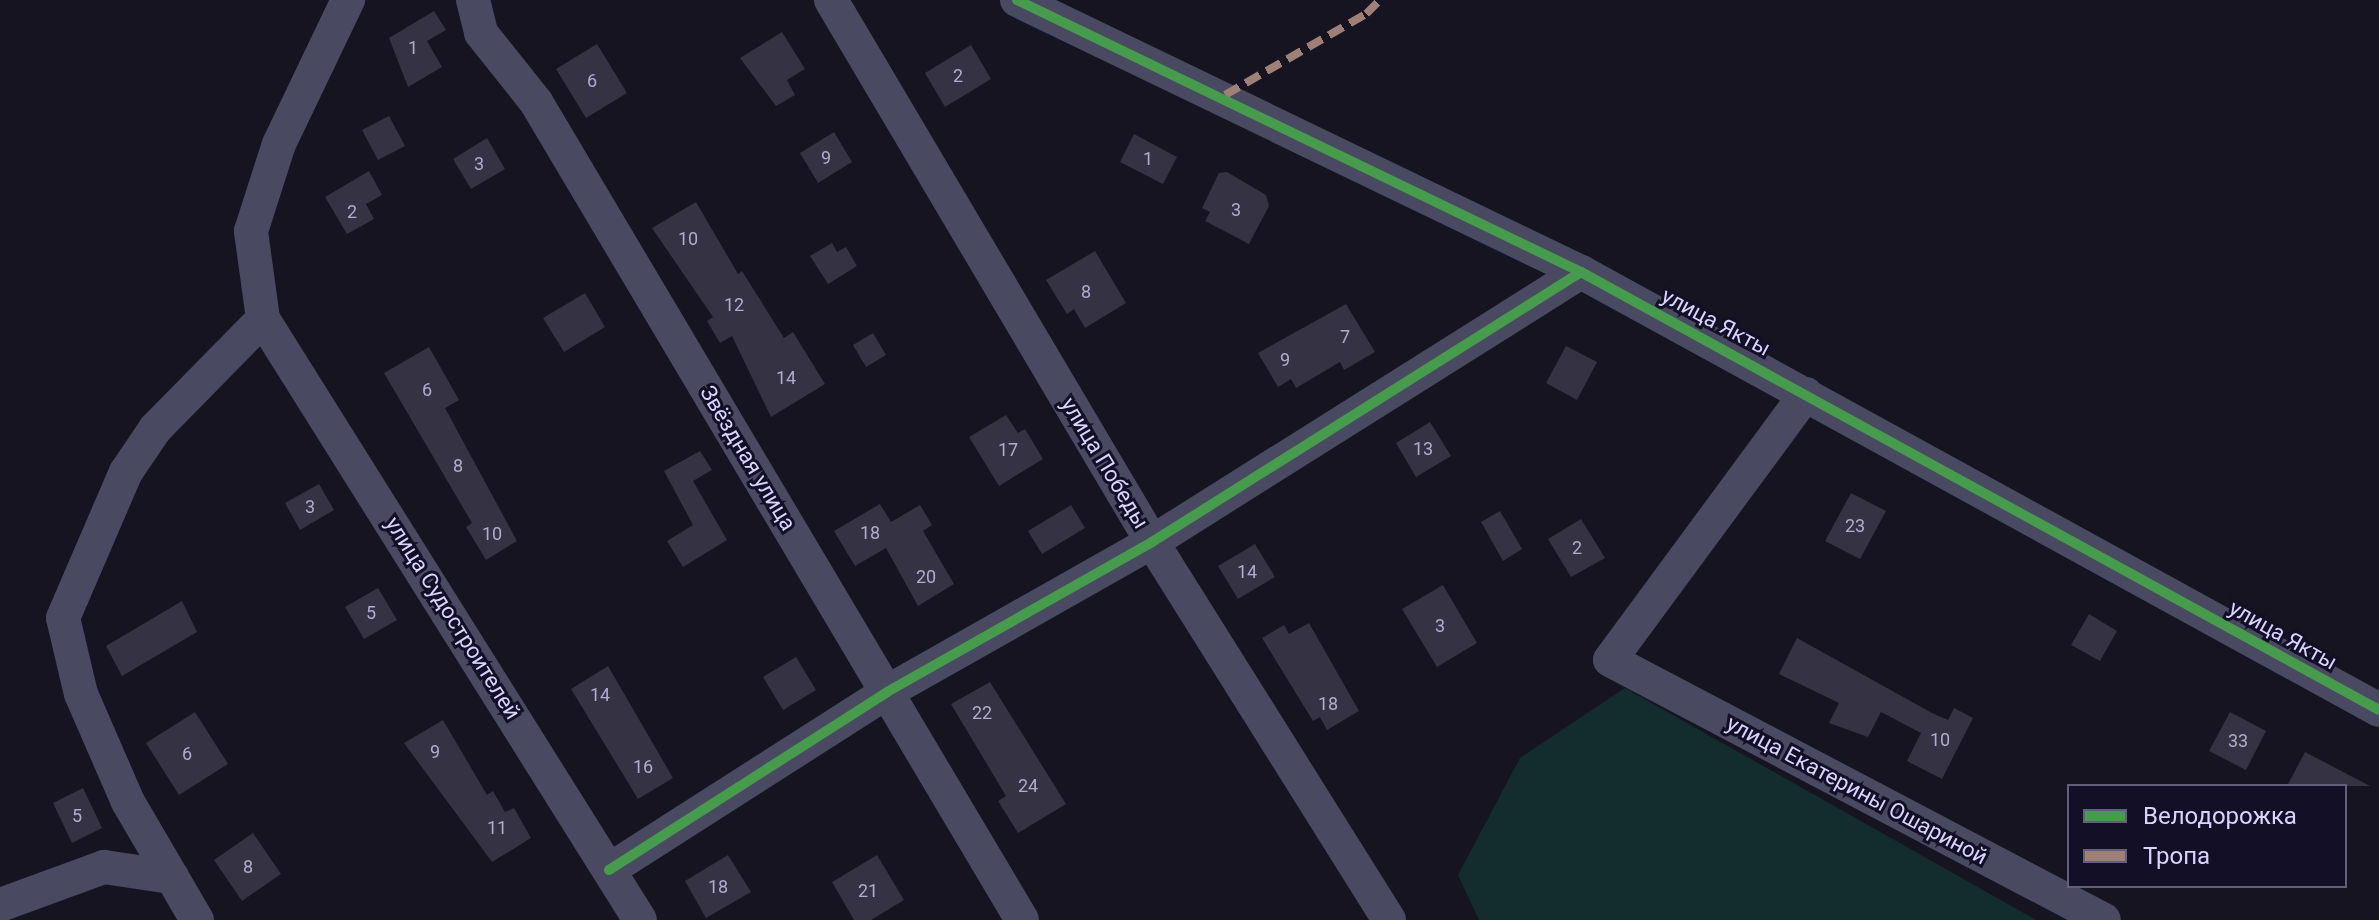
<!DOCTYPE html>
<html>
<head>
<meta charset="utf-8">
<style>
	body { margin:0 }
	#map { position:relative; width:2379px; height:920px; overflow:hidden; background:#161421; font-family:Roboto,sans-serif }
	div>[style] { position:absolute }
	.green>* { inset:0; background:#132c2d }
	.building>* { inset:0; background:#343243 }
	.minor>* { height:34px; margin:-17px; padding:0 17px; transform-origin:17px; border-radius:17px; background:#4a4962 }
	.quiet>* { height:8px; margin-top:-4px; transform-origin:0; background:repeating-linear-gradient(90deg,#9e8076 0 16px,transparent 0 24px) }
	.cycleway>* { height:10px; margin:-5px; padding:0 5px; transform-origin:5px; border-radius:5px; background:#469c4c }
	span { translate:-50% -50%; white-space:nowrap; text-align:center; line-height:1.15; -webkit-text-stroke:6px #130f26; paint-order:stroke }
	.number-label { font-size:18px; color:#b0acd0 }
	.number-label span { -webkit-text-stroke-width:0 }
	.street-label { font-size:22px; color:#d9d4ff }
	.legend { position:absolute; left:2067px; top:784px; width:280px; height:104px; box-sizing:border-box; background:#130f26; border:2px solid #625e7d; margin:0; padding:10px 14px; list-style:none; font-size:24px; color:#d9d4ff }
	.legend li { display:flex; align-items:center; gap:16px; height:40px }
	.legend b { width:40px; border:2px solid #625e7d }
</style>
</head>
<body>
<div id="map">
	<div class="green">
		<div style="clip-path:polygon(1625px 688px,2036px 920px,1479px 920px,1458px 875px,1520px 758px)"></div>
	</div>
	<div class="building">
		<div style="clip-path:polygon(434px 11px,446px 30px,427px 41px,442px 67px,408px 87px,389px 38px)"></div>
		<div style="clip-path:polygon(782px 32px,805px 69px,787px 80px,795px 95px,776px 106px,740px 58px)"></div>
		<div style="clip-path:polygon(597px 44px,627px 93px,586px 118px,556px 69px)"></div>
		<div style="clip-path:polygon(971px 45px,991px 79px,945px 107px,925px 73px)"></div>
		<div style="clip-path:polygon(389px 116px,405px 146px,378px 160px,362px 130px)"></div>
		<div style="clip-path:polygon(834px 132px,852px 162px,818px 183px,800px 153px)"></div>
		<div style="clip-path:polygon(1134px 134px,1177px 157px,1163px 184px,1120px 162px)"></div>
		<div style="clip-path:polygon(487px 138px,505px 169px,471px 189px,453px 159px)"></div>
		<div style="clip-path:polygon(369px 171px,382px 195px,366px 204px,374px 219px,347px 234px,325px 197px)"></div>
		<div style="clip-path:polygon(1227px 172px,1266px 195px,1269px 206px,1249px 244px,1205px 221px,1210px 212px,1202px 208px,1219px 173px)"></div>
		<div style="clip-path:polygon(696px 202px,738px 274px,742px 271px,784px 338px,793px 332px,825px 384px,771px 417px,732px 336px,720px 343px,707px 321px,713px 317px,652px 228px)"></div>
		<div style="clip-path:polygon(832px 243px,837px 252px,846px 247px,857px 266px,828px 284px,810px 256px)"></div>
		<div style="clip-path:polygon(1095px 251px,1126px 303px,1085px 328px,1074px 309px,1067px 314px,1046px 280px)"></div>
		<div style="clip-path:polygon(585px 293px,605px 327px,564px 352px,543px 318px)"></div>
		<div style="clip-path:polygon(1346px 304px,1375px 352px,1344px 370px,1340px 362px,1296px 388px,1291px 379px,1278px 387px,1258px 353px)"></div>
		<div style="clip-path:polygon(873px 333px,886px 355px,866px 367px,853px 345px)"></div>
		<div style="clip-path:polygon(1566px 346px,1597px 362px,1577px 400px,1546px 383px)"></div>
		<div style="clip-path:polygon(429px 347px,459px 400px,445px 408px,517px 541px,486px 560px,466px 527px,472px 523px,384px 373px)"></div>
		<div style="clip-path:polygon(1006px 415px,1018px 433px,1025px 429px,1043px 459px,999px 486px,969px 437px)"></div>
		<div style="clip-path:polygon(1430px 422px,1451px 456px,1416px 477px,1396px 443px)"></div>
		<div style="clip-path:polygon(700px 451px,712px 470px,693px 481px,727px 540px,683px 567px,667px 541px,693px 525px,664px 471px)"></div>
		<div style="clip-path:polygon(319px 484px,334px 510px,300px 530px,285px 503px)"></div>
		<div style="clip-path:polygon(1851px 493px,1886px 511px,1860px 559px,1825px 541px)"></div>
		<div style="clip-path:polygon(880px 504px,891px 522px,920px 505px,932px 525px,923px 531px,954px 584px,918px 606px,886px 548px,855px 566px,834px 531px)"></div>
		<div style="clip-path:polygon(1071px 505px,1085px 528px,1042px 554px,1028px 531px)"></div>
		<div style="clip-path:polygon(1500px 511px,1522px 549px,1503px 561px,1481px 522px)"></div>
		<div style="clip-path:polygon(1581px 519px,1605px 558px,1571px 577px,1548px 539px)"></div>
		<div style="clip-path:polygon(1255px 544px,1275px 577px,1238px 599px,1218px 566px)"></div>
		<div style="clip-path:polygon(1443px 585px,1477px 643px,1437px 667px,1402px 609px)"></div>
		<div style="clip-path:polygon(378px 588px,397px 620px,364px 639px,345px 607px)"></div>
		<div style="clip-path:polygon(182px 601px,197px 632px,122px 676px,106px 646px)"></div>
		<div style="clip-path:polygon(2089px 614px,2117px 631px,2100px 661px,2071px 645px)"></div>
		<div style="clip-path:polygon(1309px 623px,1359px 711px,1327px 730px,1320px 717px,1313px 721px,1262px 638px,1284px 625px,1289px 634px)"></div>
		<div style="clip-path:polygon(1797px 638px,1932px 713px,1948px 720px,1954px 708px,1973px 718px,1942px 779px,1907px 761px,1921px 733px,1881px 712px,1868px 737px,1829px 723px,1839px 703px,1779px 674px)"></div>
		<div style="clip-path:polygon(796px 657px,816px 690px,783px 710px,763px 677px)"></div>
		<div style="clip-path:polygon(608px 666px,673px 778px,638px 799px,571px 689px)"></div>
		<div style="clip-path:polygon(990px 682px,1066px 804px,1018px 833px,998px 801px,1006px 796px,951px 704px)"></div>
		<div style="clip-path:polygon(195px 712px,228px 764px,179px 795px,146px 743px)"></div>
		<div style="clip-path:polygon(2230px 712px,2266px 731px,2246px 770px,2209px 751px)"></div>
		<div style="clip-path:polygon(443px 720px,487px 795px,493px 791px,505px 812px,514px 808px,531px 838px,492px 862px,404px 743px)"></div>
		<div style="clip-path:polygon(2305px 752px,2370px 786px,2287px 786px)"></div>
		<div style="clip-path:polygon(83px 788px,102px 828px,72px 843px,53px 803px)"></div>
		<div style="clip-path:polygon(253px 833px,281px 874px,242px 901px,214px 860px)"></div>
		<div style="clip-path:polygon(728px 855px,751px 892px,706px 918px,685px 881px)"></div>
		<div style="clip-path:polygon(877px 855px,904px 900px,871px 920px,854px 920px,832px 882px)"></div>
	</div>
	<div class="minor">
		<div style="left:473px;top:0;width:34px;rotate:76deg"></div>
		<div style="left:481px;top:33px;width:88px;rotate:51.4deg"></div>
		<div style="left:536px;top:102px;width:951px;rotate:59.28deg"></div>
		<div style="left:831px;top:0;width:630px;rotate:59.36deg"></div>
		<div style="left:1152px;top:542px;width:446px;rotate:57.9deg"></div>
		<div style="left:1017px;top:0;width:626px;rotate:25.75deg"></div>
		<div style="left:1581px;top:272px;width:910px;rotate:28.76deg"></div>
		<div style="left:263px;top:319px;width:709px;rotate:57.9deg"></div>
		<div style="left:1806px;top:394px;width:330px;rotate:126.4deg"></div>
		<div style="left:1610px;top:660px;width:558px;rotate:27.76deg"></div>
		<div style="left:609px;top:870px;width:330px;rotate:-32.6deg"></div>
		<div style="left:887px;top:692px;width:305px;rotate:-29.5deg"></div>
		<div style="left:1152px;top:542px;width:507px;rotate:-32.19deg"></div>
		<div style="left:0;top:905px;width:111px;rotate:-20.1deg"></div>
		<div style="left:104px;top:867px;width:69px;rotate:8.4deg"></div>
		<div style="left:197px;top:920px;width:137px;rotate:-120.3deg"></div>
		<div style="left:128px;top:802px;width:118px;rotate:-113.5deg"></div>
		<div style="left:81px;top:694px;width:78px;rotate:-103.3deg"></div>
		<div style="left:63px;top:618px;width:159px;rotate:-66.7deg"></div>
		<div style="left:126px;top:472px;width:52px;rotate:-56deg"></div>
		<div style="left:155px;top:429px;width:154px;rotate:-45.5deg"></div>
		<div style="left:263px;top:319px;width:89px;rotate:-97.8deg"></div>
		<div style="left:251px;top:231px;width:91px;rotate:-72.2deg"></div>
		<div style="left:279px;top:144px;width:160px;rotate:-64.4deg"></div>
	</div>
	<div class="quiet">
		<div style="left:1225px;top:95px;width:163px;rotate:-29.9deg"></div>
		<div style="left:1366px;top:14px;width:20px;rotate:-45deg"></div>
	</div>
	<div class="cycleway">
		<div style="left:1017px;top:0;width:626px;rotate:25.75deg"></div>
		<div style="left:1581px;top:272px;width:910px;rotate:28.76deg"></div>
		<div style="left:609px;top:870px;width:330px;rotate:-32.6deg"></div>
		<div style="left:887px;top:692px;width:305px;rotate:-29.5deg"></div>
		<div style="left:1152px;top:542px;width:507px;rotate:-32.19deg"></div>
	</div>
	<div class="number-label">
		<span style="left:413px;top:48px">1</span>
		<span style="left:958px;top:76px">2</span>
		<span style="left:592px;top:81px">6</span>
		<span style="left:826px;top:158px">9</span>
		<span style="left:1148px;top:159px">1</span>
		<span style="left:479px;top:164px">3</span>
		<span style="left:1236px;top:210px">3</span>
		<span style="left:352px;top:212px">2</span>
		<span style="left:688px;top:239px">10</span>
		<span style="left:1086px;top:292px">8</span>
		<span style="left:734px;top:305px">12</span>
		<span style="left:1345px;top:337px">7</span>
		<span style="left:1285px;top:360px">9</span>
		<span style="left:786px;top:378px">14</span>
		<span style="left:427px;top:390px">6</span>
		<span style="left:1423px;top:449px">13</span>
		<span style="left:1008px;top:450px">17</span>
		<span style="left:458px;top:466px">8</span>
		<span style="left:310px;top:507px">3</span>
		<span style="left:1855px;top:526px">23</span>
		<span style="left:870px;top:533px">18</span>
		<span style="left:492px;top:534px">10</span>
		<span style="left:1577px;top:548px">2</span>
		<span style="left:1247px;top:572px">14</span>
		<span style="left:926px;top:577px">20</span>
		<span style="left:371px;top:613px">5</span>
		<span style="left:1440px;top:626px">3</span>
		<span style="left:600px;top:695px">14</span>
		<span style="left:1328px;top:704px">18</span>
		<span style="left:982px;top:713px">22</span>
		<span style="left:1940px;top:740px">10</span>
		<span style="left:2238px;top:741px">33</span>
		<span style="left:435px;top:752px">9</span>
		<span style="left:187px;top:754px">6</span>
		<span style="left:643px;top:767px">16</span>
		<span style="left:1028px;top:786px">24</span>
		<span style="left:77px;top:816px">5</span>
		<span style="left:497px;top:828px">11</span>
		<span style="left:248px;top:867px">8</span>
		<span style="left:718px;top:887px">18</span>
		<span style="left:868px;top:891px">21</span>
	</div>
	<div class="street-label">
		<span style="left:1716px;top:322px;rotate:28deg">улица Якты</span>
		<span style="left:748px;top:458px;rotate:59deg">Звёздная улица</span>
		<span style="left:1105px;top:463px;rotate:59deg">улица Победы</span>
		<span style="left:453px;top:618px;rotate:58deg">улица Судостроителей</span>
		<span style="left:2283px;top:635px;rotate:29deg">улица Якты</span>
		<span style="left:1857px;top:790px;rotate:28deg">улица Екатерины Ошариной</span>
	</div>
	<ul class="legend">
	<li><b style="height:10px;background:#469c4c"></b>Велодорожка</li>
	<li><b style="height:10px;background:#9e8076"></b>Тропа</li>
	</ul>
</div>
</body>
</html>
